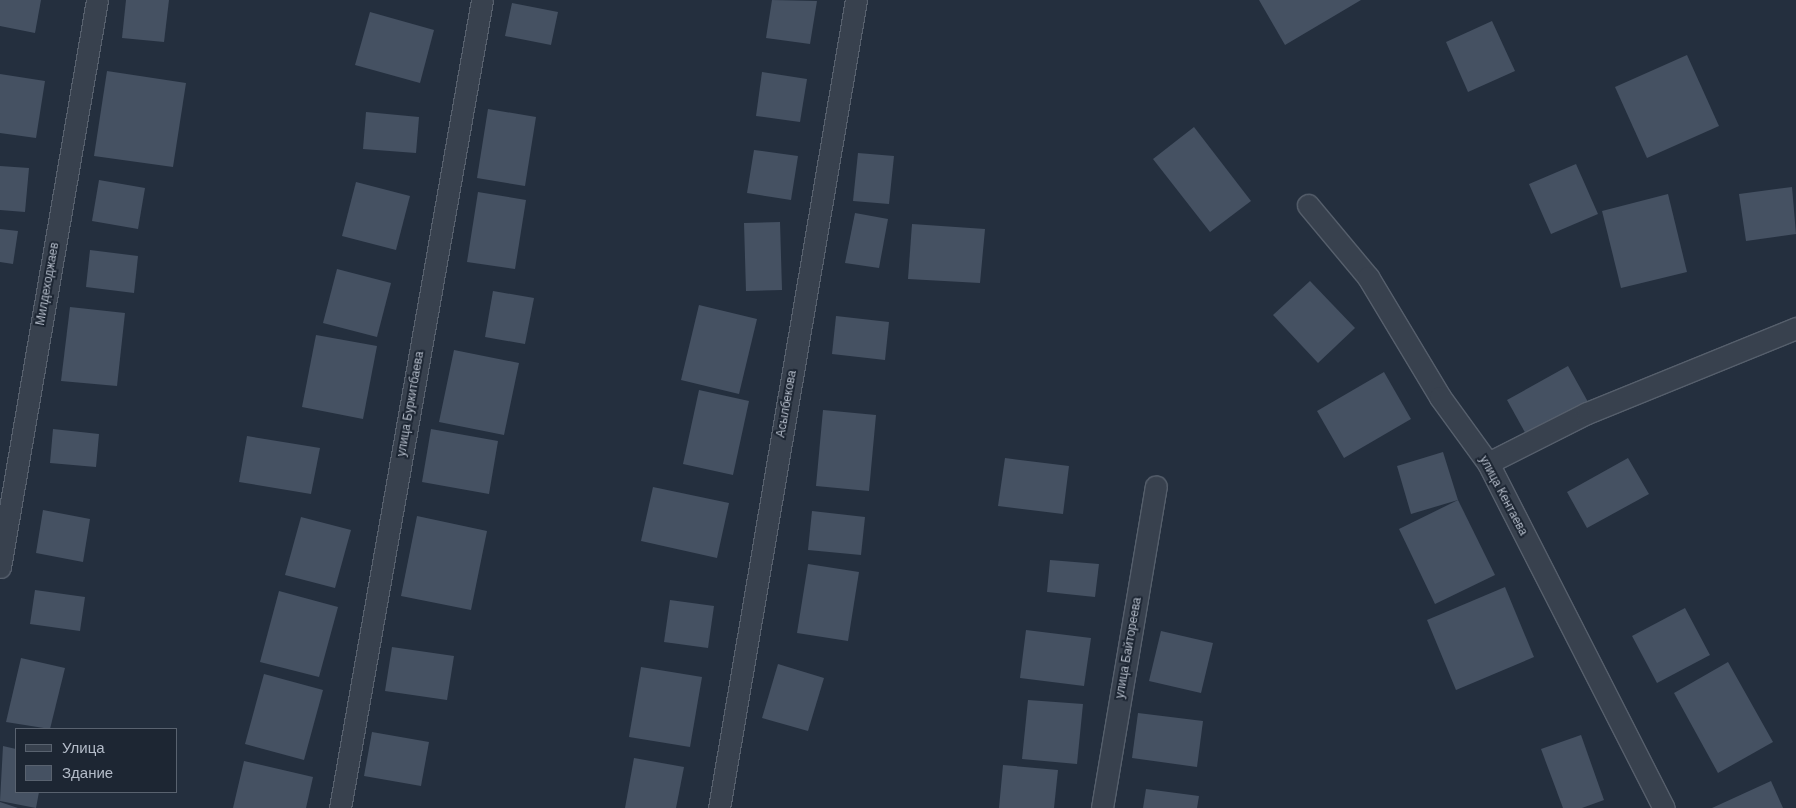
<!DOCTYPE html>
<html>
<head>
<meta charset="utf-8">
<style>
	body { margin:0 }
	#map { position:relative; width:1796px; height:808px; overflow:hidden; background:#242f3e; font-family:Helvetica,sans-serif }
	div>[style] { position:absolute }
	.building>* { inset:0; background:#455162 }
	.roads { filter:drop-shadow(1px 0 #565f6c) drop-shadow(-1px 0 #565f6c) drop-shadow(0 1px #565f6c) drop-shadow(0 -1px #565f6c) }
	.street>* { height:21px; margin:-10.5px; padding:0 10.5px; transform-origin:10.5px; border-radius:10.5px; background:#38414e }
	span { translate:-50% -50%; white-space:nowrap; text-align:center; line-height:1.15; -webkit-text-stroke:4px #1d2633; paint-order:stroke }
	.street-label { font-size:12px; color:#b4bcc9 }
	.legend { position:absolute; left:15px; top:728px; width:162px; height:65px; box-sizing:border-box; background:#1d2633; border:1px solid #59626f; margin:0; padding:6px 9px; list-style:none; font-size:15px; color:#b4bcc9 }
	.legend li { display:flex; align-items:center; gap:10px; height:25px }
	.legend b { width:25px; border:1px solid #59626f }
</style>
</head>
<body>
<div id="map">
	<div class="building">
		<div style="clip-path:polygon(0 0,41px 0,35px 33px,0 26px)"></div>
		<div style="clip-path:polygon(126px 0,169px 0,164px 42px,122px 38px)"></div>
		<div style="clip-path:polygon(772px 0,817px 1px,810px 44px,766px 38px)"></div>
		<div style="clip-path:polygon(1259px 0,1361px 0,1285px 45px)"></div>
		<div style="clip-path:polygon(512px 3px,558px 12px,551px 45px,505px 36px)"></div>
		<div style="clip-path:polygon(370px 12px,434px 30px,420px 83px,355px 65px)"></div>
		<div style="clip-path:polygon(1492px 21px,1515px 71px,1468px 92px,1446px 42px)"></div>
		<div style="clip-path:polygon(1687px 55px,1719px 126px,1647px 158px,1615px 87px)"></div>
		<div style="clip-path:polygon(107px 71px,186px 83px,173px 167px,94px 156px)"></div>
		<div style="clip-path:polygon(762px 72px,807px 79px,800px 122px,756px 116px)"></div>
		<div style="clip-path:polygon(0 74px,45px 81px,36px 138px,0 133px)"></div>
		<div style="clip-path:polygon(488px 109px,536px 117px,525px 186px,477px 178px)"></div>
		<div style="clip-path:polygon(366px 112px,419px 117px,416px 153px,363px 149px)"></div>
		<div style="clip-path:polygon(1194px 127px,1251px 201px,1210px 232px,1153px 159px)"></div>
		<div style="clip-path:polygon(754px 150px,798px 156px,791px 200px,747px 193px)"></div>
		<div style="clip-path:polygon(858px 153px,894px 156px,889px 204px,853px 201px)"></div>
		<div style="clip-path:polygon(1576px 164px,1598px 214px,1551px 234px,1529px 184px)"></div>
		<div style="clip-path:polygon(0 166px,29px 168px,25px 212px,0 210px)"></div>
		<div style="clip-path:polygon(99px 180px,145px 188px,138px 229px,92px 221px)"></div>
		<div style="clip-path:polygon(356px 182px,410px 196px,396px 250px,342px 236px)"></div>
		<div style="clip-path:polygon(1792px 187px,1796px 234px,1746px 241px,1739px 194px)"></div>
		<div style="clip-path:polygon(478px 192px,526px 200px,515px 269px,467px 262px)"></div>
		<div style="clip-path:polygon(1668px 194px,1687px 272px,1621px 288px,1602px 211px)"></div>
		<div style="clip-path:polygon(855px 213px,888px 219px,879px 268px,845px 263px)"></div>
		<div style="clip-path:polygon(780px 222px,782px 290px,746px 291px,744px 223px)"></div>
		<div style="clip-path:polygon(912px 224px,985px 229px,980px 283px,908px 279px)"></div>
		<div style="clip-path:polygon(0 229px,18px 231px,13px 264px,0 262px)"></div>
		<div style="clip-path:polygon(90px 250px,138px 256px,134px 293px,86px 287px)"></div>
		<div style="clip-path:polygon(337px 269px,391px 283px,377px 337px,323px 323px)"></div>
		<div style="clip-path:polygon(1310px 281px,1355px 328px,1318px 363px,1273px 315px)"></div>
		<div style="clip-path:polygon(493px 291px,534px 298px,525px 344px,485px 337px)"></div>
		<div style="clip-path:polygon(699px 305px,757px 319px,739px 394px,681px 380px)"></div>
		<div style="clip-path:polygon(70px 307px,125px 313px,117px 386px,61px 381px)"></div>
		<div style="clip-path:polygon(836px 316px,889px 322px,885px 360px,832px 354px)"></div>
		<div style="clip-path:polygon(316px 335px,377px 346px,363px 419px,302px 407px)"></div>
		<div style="clip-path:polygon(454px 350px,519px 363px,504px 435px,439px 422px)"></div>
		<div style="clip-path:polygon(1568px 366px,1588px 402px,1527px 436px,1507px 400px)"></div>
		<div style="clip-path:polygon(1384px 372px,1411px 419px,1344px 458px,1317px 411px)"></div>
		<div style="clip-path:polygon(699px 390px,749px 401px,733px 475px,683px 464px)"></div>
		<div style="clip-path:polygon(823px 410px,876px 415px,869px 491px,816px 486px)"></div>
		<div style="clip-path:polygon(53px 429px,99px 434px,96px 467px,50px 463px)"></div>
		<div style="clip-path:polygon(431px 429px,498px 441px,489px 494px,422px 482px)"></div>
		<div style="clip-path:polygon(247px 436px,320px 448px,311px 494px,239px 482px)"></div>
		<div style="clip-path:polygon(1443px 452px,1458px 500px,1411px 514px,1397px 466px)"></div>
		<div style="clip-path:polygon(1005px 458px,1069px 466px,1063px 514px,998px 506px)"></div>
		<div style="clip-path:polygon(1628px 458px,1649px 494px,1587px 528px,1567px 492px)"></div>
		<div style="clip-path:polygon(653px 487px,729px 503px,717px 558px,641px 541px)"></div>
		<div style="clip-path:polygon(1458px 500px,1495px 575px,1435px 604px,1399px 529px)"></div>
		<div style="clip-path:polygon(43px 510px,90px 519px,83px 562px,36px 553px)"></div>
		<div style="clip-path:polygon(812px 511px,865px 517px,861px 555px,808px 550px)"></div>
		<div style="clip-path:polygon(417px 516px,487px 531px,471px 610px,401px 596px)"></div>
		<div style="clip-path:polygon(301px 517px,351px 530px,335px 588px,285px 575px)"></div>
		<div style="clip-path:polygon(1050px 560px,1099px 564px,1095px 597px,1047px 592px)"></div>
		<div style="clip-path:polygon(808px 564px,859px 572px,848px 641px,797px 633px)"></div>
		<div style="clip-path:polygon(1505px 587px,1534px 657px,1456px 690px,1427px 620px)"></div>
		<div style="clip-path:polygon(35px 590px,85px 597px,80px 631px,30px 624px)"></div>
		<div style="clip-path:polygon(279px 591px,338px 607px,319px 677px,260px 662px)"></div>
		<div style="clip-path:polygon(670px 600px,714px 606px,708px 648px,664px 642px)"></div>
		<div style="clip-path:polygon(1685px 608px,1710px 655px,1657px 683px,1632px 636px)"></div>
		<div style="clip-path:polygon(1026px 630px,1091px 638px,1084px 686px,1020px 678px)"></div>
		<div style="clip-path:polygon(1161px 631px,1213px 643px,1201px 693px,1149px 681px)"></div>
		<div style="clip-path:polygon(392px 647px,454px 656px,447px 700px,385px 691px)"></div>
		<div style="clip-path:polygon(21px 658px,65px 668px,50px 729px,6px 722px)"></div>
		<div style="clip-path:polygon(1728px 662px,1773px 742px,1718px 773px,1674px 693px)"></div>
		<div style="clip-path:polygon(778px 664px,824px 678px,808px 731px,762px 718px)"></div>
		<div style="clip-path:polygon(641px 667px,702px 677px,690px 747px,629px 737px)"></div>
		<div style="clip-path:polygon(264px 674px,323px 690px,304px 760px,245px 744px)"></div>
		<div style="clip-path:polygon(1028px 700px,1083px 704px,1077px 764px,1022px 759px)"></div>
		<div style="clip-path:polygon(1138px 713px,1203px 721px,1197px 767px,1132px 758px)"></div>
		<div style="clip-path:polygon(372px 732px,429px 742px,421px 786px,364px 776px)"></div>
		<div style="clip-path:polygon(1581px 735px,1604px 800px,1582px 808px,1563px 808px,1541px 749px)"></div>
		<div style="clip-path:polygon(3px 746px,16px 749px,16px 792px,39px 792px,36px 808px,0 801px)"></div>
		<div style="clip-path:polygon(634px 758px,684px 767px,676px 808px,625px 808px)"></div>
		<div style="clip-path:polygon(244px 761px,313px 777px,306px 808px,233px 808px)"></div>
		<div style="clip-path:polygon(1003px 765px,1058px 770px,1054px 808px,999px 808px)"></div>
		<div style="clip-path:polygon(1771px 781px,1783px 808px,1712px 808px)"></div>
		<div style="clip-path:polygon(1146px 789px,1199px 796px,1197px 808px,1143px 808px)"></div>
		<div style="clip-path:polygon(0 802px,18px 808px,0 808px)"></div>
	</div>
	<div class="roads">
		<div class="street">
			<div style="left:1308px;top:205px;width:94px;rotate:50.2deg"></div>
			<div style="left:1368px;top:277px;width:140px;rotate:59deg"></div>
			<div style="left:1440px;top:397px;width:82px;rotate:54deg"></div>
			<div style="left:1488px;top:463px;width:387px;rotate:63deg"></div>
			<div style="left:1488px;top:463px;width:111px;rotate:-26.8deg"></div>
			<div style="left:1587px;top:413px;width:226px;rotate:-22.1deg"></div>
			<div style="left:0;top:567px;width:575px;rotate:-80.29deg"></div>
			<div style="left:340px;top:808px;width:820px;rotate:-80.03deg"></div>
			<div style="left:719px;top:808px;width:820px;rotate:-80.38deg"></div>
			<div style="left:1102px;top:808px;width:326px;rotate:-80.5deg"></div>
		</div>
	</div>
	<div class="street-label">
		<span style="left:48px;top:284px;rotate:-80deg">Милдеходжаев</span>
		<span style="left:411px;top:404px;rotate:-80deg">улица Буркитбаева</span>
		<span style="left:787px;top:404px;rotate:-80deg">Асылбекова</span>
		<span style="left:1503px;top:496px;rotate:62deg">улица Кентаева</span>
		<span style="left:1129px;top:648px;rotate:-80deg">улица Байтореева</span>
	</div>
	<ul class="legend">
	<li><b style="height:6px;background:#38414e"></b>Улица</li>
	<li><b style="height:14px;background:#455162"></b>Здание</li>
	</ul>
</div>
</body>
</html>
